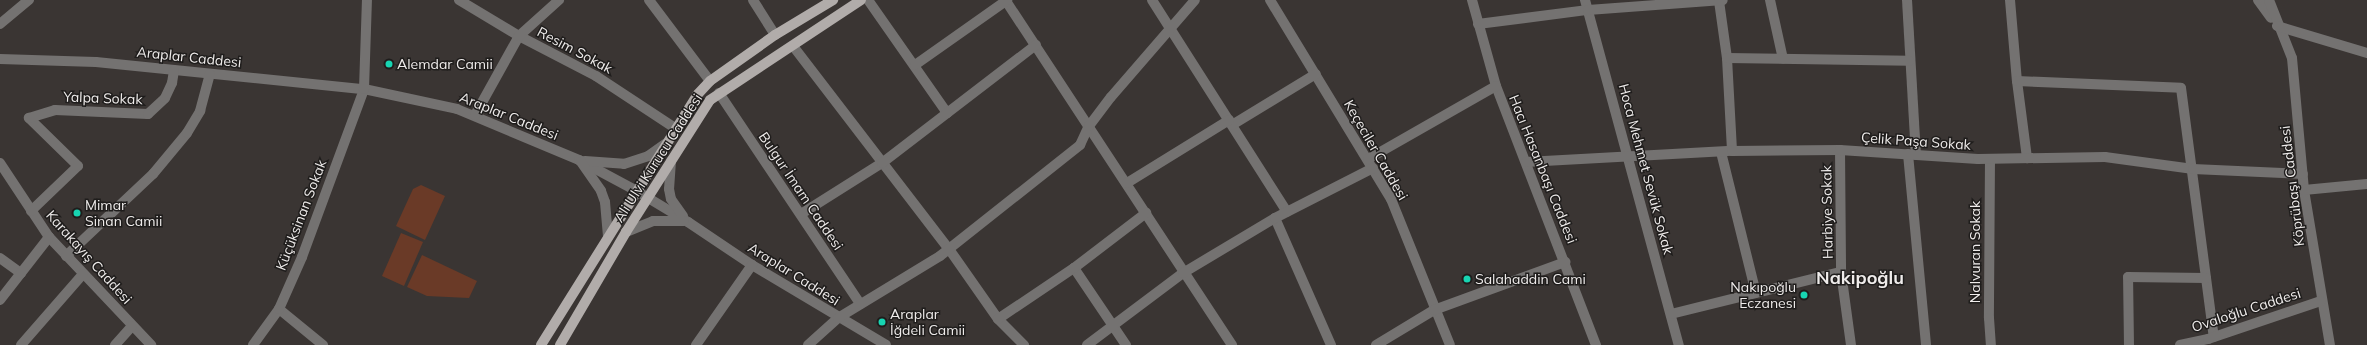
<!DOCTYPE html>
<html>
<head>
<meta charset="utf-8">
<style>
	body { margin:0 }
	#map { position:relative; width:2367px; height:345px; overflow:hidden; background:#3a3533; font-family:Mulish,sans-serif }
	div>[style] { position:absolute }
	.green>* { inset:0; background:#6a3a27 }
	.minor>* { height:10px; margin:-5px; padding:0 5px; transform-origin:5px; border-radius:5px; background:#747271 }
	.major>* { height:10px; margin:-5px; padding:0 5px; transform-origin:5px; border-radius:5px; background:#b1acaa }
	.dots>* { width:11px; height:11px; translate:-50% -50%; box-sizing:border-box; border:2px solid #1f1d1c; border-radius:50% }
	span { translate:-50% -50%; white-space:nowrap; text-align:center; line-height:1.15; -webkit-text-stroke:3px #1f1d1c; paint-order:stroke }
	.street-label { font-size:14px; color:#efeceb }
	.poi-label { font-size:14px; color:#efeceb }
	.left { translate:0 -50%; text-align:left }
	.right { translate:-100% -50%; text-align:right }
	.district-label { font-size:18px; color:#efeceb; font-weight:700 }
</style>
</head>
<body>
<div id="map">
	<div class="green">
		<div style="clip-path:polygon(421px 185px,445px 196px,425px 240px,396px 226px,413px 189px)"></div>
		<div style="clip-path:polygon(401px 233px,423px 242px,404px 286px,382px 276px)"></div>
		<div style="clip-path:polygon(422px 255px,477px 281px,469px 298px,427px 296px,407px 287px)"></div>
	</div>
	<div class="minor">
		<div style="left:459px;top:0;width:70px;rotate:31deg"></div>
		<div style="left:519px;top:36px;width:87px;rotate:27.5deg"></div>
		<div style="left:596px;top:76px;width:95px;rotate:33.4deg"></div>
		<div style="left:649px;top:0;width:101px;rotate:53deg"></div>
		<div style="left:753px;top:0;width:41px;rotate:57.8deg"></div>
		<div style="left:868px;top:0;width:138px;rotate:55deg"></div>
		<div style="left:1152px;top:0;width:251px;rotate:57.5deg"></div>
		<div style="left:1270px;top:0;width:233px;rotate:58.7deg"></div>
		<div style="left:1391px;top:199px;width:157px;rotate:68deg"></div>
		<div style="left:1472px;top:0;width:89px;rotate:74.4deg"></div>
		<div style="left:1496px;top:86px;width:278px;rotate:68.9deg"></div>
		<div style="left:1585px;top:0;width:358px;rotate:74.8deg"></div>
		<div style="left:1770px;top:0;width:60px;rotate:77.6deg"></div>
		<div style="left:1907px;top:0;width:155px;rotate:86.7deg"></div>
		<div style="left:2010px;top:0;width:81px;rotate:85.1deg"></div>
		<div style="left:2017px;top:81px;width:78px;rotate:82.6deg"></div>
		<div style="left:2258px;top:0;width:22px;rotate:54deg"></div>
		<div style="left:2269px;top:0;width:62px;rotate:68.4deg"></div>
		<div style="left:2292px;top:58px;width:133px;rotate:84.8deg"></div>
		<div style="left:2304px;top:190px;width:157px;rotate:80.5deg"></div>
		<div style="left:1006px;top:1px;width:412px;rotate:56.7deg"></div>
		<div style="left:1719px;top:1px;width:58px;rotate:82deg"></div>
		<div style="left:1727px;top:58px;width:93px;rotate:86.9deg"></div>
		<div style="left:0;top:24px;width:38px;rotate:-40deg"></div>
		<div style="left:1478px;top:24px;width:111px;rotate:-7.3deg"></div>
		<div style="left:1588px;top:10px;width:135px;rotate:-4.2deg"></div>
		<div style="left:2277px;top:26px;width:94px;rotate:16.7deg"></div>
		<div style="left:793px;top:46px;width:256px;rotate:52.5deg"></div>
		<div style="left:949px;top:249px;width:85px;rotate:55deg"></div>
		<div style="left:998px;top:319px;width:37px;rotate:45deg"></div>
		<div style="left:1727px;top:58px;width:182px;rotate:0.9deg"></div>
		<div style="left:0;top:59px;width:96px;rotate:1.8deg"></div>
		<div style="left:96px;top:62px;width:269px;rotate:5.8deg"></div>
		<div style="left:364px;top:89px;width:95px;rotate:12.1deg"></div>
		<div style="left:457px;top:109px;width:132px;rotate:22.7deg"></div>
		<div style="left:579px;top:160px;width:64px;rotate:28.2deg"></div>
		<div style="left:635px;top:190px;width:62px;rotate:31.1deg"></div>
		<div style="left:688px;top:222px;width:77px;rotate:33.9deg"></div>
		<div style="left:752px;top:265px;width:156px;rotate:30.8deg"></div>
		<div style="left:915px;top:65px;width:113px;rotate:-35.2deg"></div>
		<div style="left:2017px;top:81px;width:164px;rotate:2.4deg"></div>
		<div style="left:2181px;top:88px;width:251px;rotate:82.5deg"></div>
		<div style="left:719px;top:93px;width:254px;rotate:56.2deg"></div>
		<div style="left:475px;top:115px;width:90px;rotate:-60.9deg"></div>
		<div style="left:519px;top:36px;width:54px;rotate:-42deg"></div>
		<div style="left:1232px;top:125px;width:98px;rotate:-31.3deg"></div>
		<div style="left:1840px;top:150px;width:122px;rotate:89.5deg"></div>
		<div style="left:1841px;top:272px;width:74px;rotate:82.2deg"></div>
		<div style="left:1721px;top:152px;width:145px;rotate:76.1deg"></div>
		<div style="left:1908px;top:154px;width:192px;rotate:84.6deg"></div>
		<div style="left:1368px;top:159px;width:147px;rotate:-29.7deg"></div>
		<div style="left:1990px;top:159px;width:159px;rotate:90.4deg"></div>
		<div style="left:1989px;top:318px;width:27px;rotate:86deg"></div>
		<div style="left:585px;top:161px;width:39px;rotate:4deg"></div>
		<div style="left:624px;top:164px;width:25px;rotate:-18deg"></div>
		<div style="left:648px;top:156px;width:21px;rotate:-35deg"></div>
		<div style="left:671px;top:161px;width:28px;rotate:94deg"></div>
		<div style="left:669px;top:189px;width:10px;rotate:79deg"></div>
		<div style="left:671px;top:199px;width:21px;rotate:55deg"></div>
		<div style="left:581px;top:162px;width:35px;rotate:55deg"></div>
		<div style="left:601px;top:191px;width:12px;rotate:70deg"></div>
		<div style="left:605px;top:202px;width:34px;rotate:85deg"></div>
		<div style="left:1526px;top:162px;width:206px;rotate:-3.1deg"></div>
		<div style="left:1732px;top:151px;width:108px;rotate:-0.5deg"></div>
		<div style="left:1840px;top:150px;width:138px;rotate:3.7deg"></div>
		<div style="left:1978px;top:159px;width:127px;rotate:-0.9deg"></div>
		<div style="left:2105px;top:157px;width:89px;rotate:7.8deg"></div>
		<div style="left:2193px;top:169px;width:110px;rotate:2.6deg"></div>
		<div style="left:0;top:163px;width:89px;rotate:56.5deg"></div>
		<div style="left:49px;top:237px;width:149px;rotate:46.6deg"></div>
		<div style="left:1127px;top:183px;width:120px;rotate:-31.7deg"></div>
		<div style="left:2304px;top:190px;width:63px;rotate:-5.4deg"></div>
		<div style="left:31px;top:211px;width:65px;rotate:-43.8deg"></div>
		<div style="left:78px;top:166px;width:69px;rotate:-135.6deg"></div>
		<div style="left:29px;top:118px;width:27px;rotate:-17deg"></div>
		<div style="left:55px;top:110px;width:93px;rotate:2.5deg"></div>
		<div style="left:148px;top:114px;width:23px;rotate:-43deg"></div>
		<div style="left:165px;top:98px;width:17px;rotate:-65deg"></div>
		<div style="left:172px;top:83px;width:13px;rotate:-81deg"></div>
		<div style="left:801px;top:214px;width:96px;rotate:-32.2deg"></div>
		<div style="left:882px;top:163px;width:194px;rotate:-37.5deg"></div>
		<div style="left:1275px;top:218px;width:139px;rotate:66.2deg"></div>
		<div style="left:626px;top:232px;width:29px;rotate:-22deg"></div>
		<div style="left:653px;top:221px;width:31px"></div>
		<div style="left:66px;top:256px;width:120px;rotate:-43.3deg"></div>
		<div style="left:153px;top:174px;width:53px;rotate:-50.3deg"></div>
		<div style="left:187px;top:133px;width:26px;rotate:-59deg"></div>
		<div style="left:200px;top:111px;width:38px;rotate:-75deg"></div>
		<div style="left:0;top:258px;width:26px;rotate:36deg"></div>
		<div style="left:1074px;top:268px;width:93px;rotate:56deg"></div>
		<div style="left:0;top:300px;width:80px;rotate:-52.1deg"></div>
		<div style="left:279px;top:309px;width:57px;rotate:39.3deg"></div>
		<div style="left:1671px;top:314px;width:175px;rotate:-13.9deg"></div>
		<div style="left:998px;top:319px;width:92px;rotate:-33.9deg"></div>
		<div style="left:1074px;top:268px;width:91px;rotate:-37.4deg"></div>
		<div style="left:21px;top:345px;width:94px;rotate:-48.9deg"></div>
		<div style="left:115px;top:345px;width:25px;rotate:-48deg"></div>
		<div style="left:253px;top:345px;width:44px;rotate:-54.2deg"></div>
		<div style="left:279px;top:309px;width:57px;rotate:-66.1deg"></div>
		<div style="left:302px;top:257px;width:179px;rotate:-69.7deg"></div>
		<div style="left:364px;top:89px;width:89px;rotate:-88.1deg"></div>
		<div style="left:696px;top:345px;width:98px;rotate:-55deg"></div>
		<div style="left:808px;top:345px;width:40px;rotate:-42deg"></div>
		<div style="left:838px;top:318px;width:119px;rotate:-31.3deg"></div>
		<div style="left:940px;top:256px;width:179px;rotate:-38.4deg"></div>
		<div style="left:1080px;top:145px;width:21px;rotate:-65deg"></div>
		<div style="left:1089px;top:126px;width:36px;rotate:-53deg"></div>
		<div style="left:1111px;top:97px;width:128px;rotate:-49.1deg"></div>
		<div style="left:1087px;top:345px;width:120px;rotate:-36.9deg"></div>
		<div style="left:1183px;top:273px;width:107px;rotate:-30.9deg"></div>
		<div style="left:1275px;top:218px;width:110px;rotate:-27deg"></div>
		<div style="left:1376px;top:345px;width:68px;rotate:-31.1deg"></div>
		<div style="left:1434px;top:310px;width:140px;rotate:-20.1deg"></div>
		<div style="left:2129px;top:345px;width:68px;rotate:-90.8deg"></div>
		<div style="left:2128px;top:277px;width:78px;rotate:0.7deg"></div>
		<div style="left:2180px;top:345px;width:29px;rotate:-12deg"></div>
		<div style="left:2208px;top:339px;width:119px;rotate:-18.6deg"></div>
	</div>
	<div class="major">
		<div style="left:541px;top:345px;width:295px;rotate:-58deg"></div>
		<div style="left:697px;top:95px;width:19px;rotate:-47deg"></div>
		<div style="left:710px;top:81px;width:80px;rotate:-35.3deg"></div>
		<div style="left:775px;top:35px;width:68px;rotate:-31.1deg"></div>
		<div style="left:560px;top:345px;width:131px;rotate:-59.7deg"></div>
		<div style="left:626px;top:232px;width:156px;rotate:-57.5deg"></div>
		<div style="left:710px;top:100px;width:181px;rotate:-33.5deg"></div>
	</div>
	<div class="dots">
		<div style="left:389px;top:64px;background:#17d5b2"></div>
		<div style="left:77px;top:213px;background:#17d5b2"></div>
		<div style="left:1467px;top:279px;background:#17d5b2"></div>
		<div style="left:1804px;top:295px;background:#17d5b2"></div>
		<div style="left:882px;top:322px;background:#17d5b2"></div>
	</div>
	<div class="street-label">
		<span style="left:575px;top:50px;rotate:28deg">Resim Sokak</span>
		<span style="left:189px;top:57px;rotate:6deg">Araplar Caddesi</span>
		<span style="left:103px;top:98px;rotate:2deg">Yalpa Sokak</span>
		<span style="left:509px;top:116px;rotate:22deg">Araplar Caddesi</span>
		<span style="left:1916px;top:141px;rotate:4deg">Çelik Paşa Sokak</span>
		<span style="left:1376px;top:150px;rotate:60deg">Keçeciler Caddesi</span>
		<span style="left:658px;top:158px;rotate:-57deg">Ali Ulvi Kurucu Caddesi</span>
		<span style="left:1543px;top:169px;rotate:68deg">Hacı Hasanbaşı Caddesi</span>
		<span style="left:1646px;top:169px;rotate:75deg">Hoca Mehmet Sevük Sokak</span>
		<span style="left:2292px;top:186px;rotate:-97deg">Köprübaşı Caddesi</span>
		<span style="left:801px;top:191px;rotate:56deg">Bulgur İmam Caddesi</span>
		<span style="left:1827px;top:212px;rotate:-91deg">Harbiye Sokak</span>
		<span style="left:301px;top:215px;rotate:-69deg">Küçüksinan Sokak</span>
		<span style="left:1975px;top:252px;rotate:-90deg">Nalvuran Sokak</span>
		<span style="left:89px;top:257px;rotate:48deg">Karakayış Caddesi</span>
		<span style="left:794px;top:274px;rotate:32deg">Araplar Caddesi</span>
		<span style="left:2246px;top:310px;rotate:-18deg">Ovaloğlu Caddesi</span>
	</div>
	<div class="poi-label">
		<span class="left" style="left:397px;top:64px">Alemdar Camii</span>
		<span class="left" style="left:85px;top:213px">Mimar<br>Sinan Camii</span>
		<span class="left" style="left:1475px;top:279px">Salahaddin Cami</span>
		<span class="right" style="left:1796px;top:295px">Nakıpoğlu<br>Eczanesi</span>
		<span class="left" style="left:890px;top:322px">Araplar<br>İğdeli Camii</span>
	</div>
	<div class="district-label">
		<span style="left:1860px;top:278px">Nakipoğlu</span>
	</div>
</div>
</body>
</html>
